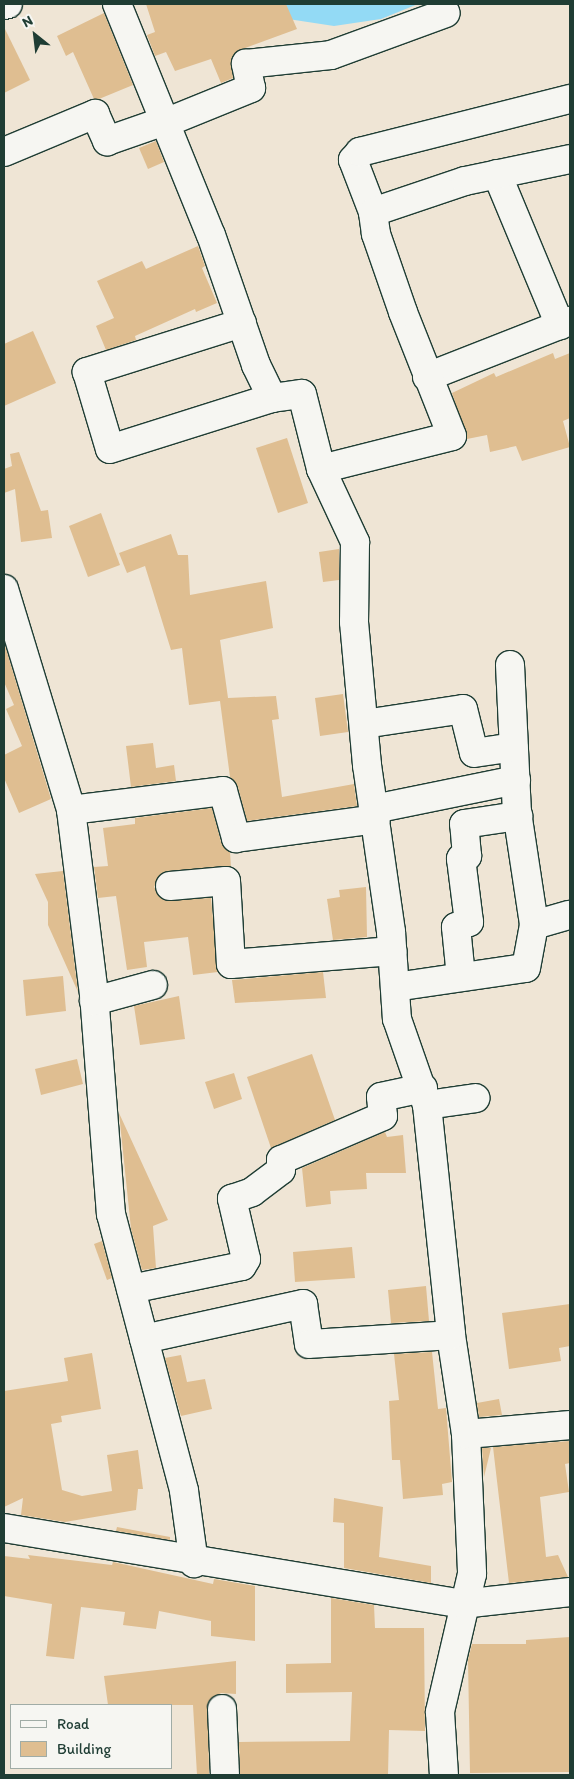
<!DOCTYPE html>
<html>
<head>
<meta charset="utf-8">
<style>
	body { margin:0 }
	#map { position:relative; width:574px; height:1779px; overflow:hidden; background:#efe5d5; font-family:Itim,sans-serif }
	div>[style] { position:absolute }
	.water>* { inset:0; background:#93daf5 }
	.building>* { inset:0; background:#dfbe91 }
	.roads { filter:drop-shadow(1px 0 #1f3d34) drop-shadow(-1px 0 #1f3d34) drop-shadow(0 1px #1f3d34) drop-shadow(0 -1px #1f3d34) }
	.street>* { height:28px; margin:-14px; padding:0 14px; transform-origin:14px; border-radius:14px; background:#f6f6f2 }
	span { translate:-50% -50%; white-space:nowrap; text-align:center; line-height:1.15; -webkit-text-stroke:4px #f6f6f2; paint-order:stroke }
	.frame { position:absolute; inset:0; border:5px solid #1f3d34; pointer-events:none }
	.legend { position:absolute; left:10px; top:1704px; width:162px; height:65px; box-sizing:border-box; background:#f6f6f2; border:1px solid #a0aca6; margin:0; padding:6px 9px; list-style:none; font-size:15px; color:#1f3d34 }
	.legend li { display:flex; align-items:center; gap:10px; height:25px }
	.legend b { width:25px; border:1px solid #a0aca6 }
	.north { position:absolute; left:10px; top:10px; width:50px; height:50px; -webkit-text-stroke:4px #f6f6f2; paint-order:stroke; rotate:331deg; font-size:14px; font-weight:700; line-height:20px; text-align:center; color:#1f3d34 }
	.north::after { content:''; display:block; margin:auto; width:18px; height:22px; background:#1f3d34; clip-path:polygon(50% 0,100% 100%,50% 72%,0 100%) }
</style>
</head>
<body>
<div id="map">
	<div class="water">
		<div style="clip-path:polygon(272px 4px,418px 4px,381px 19px,334px 26px,288px 19px)"></div>
	</div>
	<div class="building">
		<div style="clip-path:polygon(146px 4px,286px 4px,297px 29px,237px 51px,231px 59px,233px 78px,221px 83px,211px 59px,175px 71px,166px 52px,155px 56px,147px 35px,155px 32px)"></div>
		<div style="clip-path:polygon(104px 13px,133px 85px,99px 99px,94px 99px,73px 52px,66px 56px,57px 36px)"></div>
		<div style="clip-path:polygon(4px 27px,30px 80px,4px 93px)"></div>
		<div style="clip-path:polygon(156px 141px,164px 162px,148px 169px,139px 148px)"></div>
		<div style="clip-path:polygon(198px 246px,205px 266px,202px 268px,217px 303px,196px 312px,195px 309px,135px 336px,136px 340px,106px 350px,96px 326px,114px 318px,97px 281px,142px 261px,146px 269px)"></div>
		<div style="clip-path:polygon(33px 331px,56px 383px,4px 406px,4px 344px)"></div>
		<div style="clip-path:polygon(553px 353px,555px 359px,570px 353px,570px 418px,563px 421px,570px 447px,522px 461px,516px 446px,490px 452px,487px 435px,467px 439px,452px 393px,494px 373px,496px 377px)"></div>
		<div style="clip-path:polygon(287px 438px,308px 503px,278px 513px,256px 448px)"></div>
		<div style="clip-path:polygon(19px 452px,41px 511px,48px 510px,52px 538px,21px 542px,15px 489px,4px 493px,4px 469px,12px 466px,10px 454px)"></div>
		<div style="clip-path:polygon(101px 513px,120px 565px,88px 577px,69px 526px)"></div>
		<div style="clip-path:polygon(171px 534px,178px 555px,188px 555px,190px 595px,266px 581px,273px 628px,220px 640px,228px 698px,276px 696px,279px 719px,272px 720px,282px 797px,354px 784px,357px 806px,247px 821px,238px 787px,230px 777px,220px 701px,189px 705px,182px 648px,171px 650px,145px 566px,127px 573px,119px 553px)"></div>
		<div style="clip-path:polygon(339px 549px,339px 580px,323px 582px,319px 552px)"></div>
		<div style="clip-path:polygon(4px 642px,51px 799px,19px 813px,4px 778px,4px 755px,22px 746px,6px 709px,14px 705px,4px 682px)"></div>
		<div style="clip-path:polygon(343px 694px,348px 732px,320px 736px,315px 698px)"></div>
		<div style="clip-path:polygon(153px 743px,156px 768px,174px 765px,176px 781px,131px 787px,126px 746px)"></div>
		<div style="clip-path:polygon(212px 808px,221px 842px,230px 852px,231px 867px,168px 871px,161px 874px,154px 887px,164px 900px,211px 898px,218px 972px,193px 975px,188px 937px,144px 942px,147px 967px,127px 970px,116px 896px,98px 898px,94px 867px,108px 866px,103px 828px,135px 824px,135px 818px)"></div>
		<div style="clip-path:polygon(63px 871px,78px 992px,48px 925px,48px 902px,35px 874px)"></div>
		<div style="clip-path:polygon(366px 887px,367px 937px,333px 940px,327px 899px,340px 897px,339px 890px)"></div>
		<div style="clip-path:polygon(323px 972px,326px 998px,235px 1003px,232px 980px)"></div>
		<div style="clip-path:polygon(63px 976px,66px 1011px,26px 1016px,23px 980px)"></div>
		<div style="clip-path:polygon(179px 996px,185px 1039px,140px 1045px,134px 1006px)"></div>
		<div style="clip-path:polygon(312px 1054px,335px 1120px,271px 1148px,247px 1077px)"></div>
		<div style="clip-path:polygon(77px 1059px,83px 1084px,41px 1095px,35px 1069px)"></div>
		<div style="clip-path:polygon(234px 1073px,242px 1099px,214px 1109px,205px 1082px)"></div>
		<div style="clip-path:polygon(119px 1113px,168px 1220px,153px 1226px,156px 1268px,142px 1270px,131px 1229px)"></div>
		<div style="clip-path:polygon(385px 1132px,387px 1137px,403px 1135px,406px 1173px,366px 1173px,367px 1189px,330px 1191px,331px 1204px,306px 1207px,302px 1168px)"></div>
		<div style="clip-path:polygon(102px 1241px,112px 1278px,107px 1280px,94px 1244px)"></div>
		<div style="clip-path:polygon(352px 1247px,355px 1278px,295px 1282px,293px 1252px)"></div>
		<div style="clip-path:polygon(426px 1286px,429px 1321px,391px 1323px,388px 1290px)"></div>
		<div style="clip-path:polygon(570px 1304px,570px 1346px,559px 1348px,561px 1361px,509px 1369px,502px 1313px)"></div>
		<div style="clip-path:polygon(432px 1352px,438px 1409px,446px 1408px,452px 1482px,442px 1484px,443px 1495px,403px 1499px,400px 1460px,392px 1460px,389px 1401px,399px 1400px,394px 1354px)"></div>
		<div style="clip-path:polygon(92px 1353px,101px 1409px,61px 1416px,62px 1422px,51px 1424px,62px 1490px,82px 1496px,112px 1491px,107px 1455px,138px 1450px,143px 1489px,138px 1489px,136px 1510px,65px 1522px,21px 1515px,23px 1498px,4px 1507px,4px 1391px,68px 1381px,64px 1358px)"></div>
		<div style="clip-path:polygon(181px 1355px,187px 1382px,205px 1379px,212px 1409px,181px 1416px,165px 1358px)"></div>
		<div style="clip-path:polygon(499px 1399px,502px 1415px,479px 1417px,477px 1403px)"></div>
		<div style="clip-path:polygon(570px 1441px,570px 1463px,565px 1464px,569px 1492px,540px 1497px,546px 1557px,558px 1555px,568px 1577px,509px 1583px,493px 1447px)"></div>
		<div style="clip-path:polygon(482px 1448px,491px 1448px,484px 1477px)"></div>
		<div style="clip-path:polygon(334px 1498px,383px 1507px,379px 1557px,431px 1566px,431px 1583px,344px 1568px,344px 1523px,333px 1522px)"></div>
		<div style="clip-path:polygon(117px 1527px,170px 1537px,170px 1540px,116px 1531px)"></div>
		<div style="clip-path:polygon(28px 1555px,112px 1565px,113px 1562px,213px 1584px,214px 1579px,255px 1586px,255px 1641px,211px 1636px,211px 1621px,159px 1611px,156px 1629px,123px 1625px,125px 1612px,81px 1607px,74px 1659px,46px 1656px,52px 1604px,4px 1596px,4px 1556px,30px 1559px)"></div>
		<div style="clip-path:polygon(331px 1598px,374px 1605px,375px 1628px,424px 1628px,425px 1731px,389px 1730px,388px 1775px,240px 1775px,239px 1742px,350px 1741px,352px 1692px,286px 1693px,286px 1664px,331px 1663px)"></div>
		<div style="clip-path:polygon(570px 1637px,570px 1772px,470px 1773px,468px 1660px,472px 1644px,526px 1644px,526px 1640px)"></div>
		<div style="clip-path:polygon(236px 1661px,236px 1694px,221px 1693px,208px 1702px,209px 1775px,197px 1775px,193px 1705px,108px 1705px,104px 1676px)"></div>
	</div>
	<div class="roads">
		<div class="street">
			<div style="left:117px;top:4px;width:249px;rotate:67.9deg"></div>
			<div style="left:211px;top:235px;width:138px;rotate:70.9deg"></div>
			<div style="left:256px;top:365px;width:37px;rotate:64deg"></div>
			<div style="left:272px;top:398px;width:30px;rotate:-8deg"></div>
			<div style="left:302px;top:394px;width:77px;rotate:75.8deg"></div>
			<div style="left:321px;top:469px;width:81px;rotate:65deg"></div>
			<div style="left:355px;top:542px;width:80px;rotate:90.7deg"></div>
			<div style="left:354px;top:622px;width:144px;rotate:84.8deg"></div>
			<div style="left:367px;top:765px;width:169px;rotate:81.8deg"></div>
			<div style="left:391px;top:932px;width:87px;rotate:86.1deg"></div>
			<div style="left:397px;top:1019px;width:91px;rotate:70.8deg"></div>
			<div style="left:427px;top:1105px;width:231px;rotate:84deg"></div>
			<div style="left:451px;top:1335px;width:100px;rotate:81.4deg"></div>
			<div style="left:466px;top:1434px;width:140px;rotate:87.5deg"></div>
			<div style="left:472px;top:1574px;width:142px;rotate:103.1deg"></div>
			<div style="left:440px;top:1712px;width:63px;rotate:86.4deg"></div>
			<div style="left:4px;top:5px;width:4px;rotate:-14deg"></div>
			<div style="left:165px;top:123px;width:93px;rotate:-22.1deg"></div>
			<div style="left:251px;top:88px;width:25px;rotate:-102deg"></div>
			<div style="left:246px;top:64px;width:85px;rotate:-6deg"></div>
			<div style="left:331px;top:55px;width:122px;rotate:-20.1deg"></div>
			<div style="left:4px;top:152px;width:99px;rotate:-22.7deg"></div>
			<div style="left:95px;top:114px;width:30px;rotate:66deg"></div>
			<div style="left:107px;top:141px;width:60px;rotate:-19.3deg"></div>
			<div style="left:497px;top:174px;width:164px;rotate:67.4deg"></div>
			<div style="left:373px;top:212px;width:56px;rotate:-111deg"></div>
			<div style="left:353px;top:160px;width:11px;rotate:-49deg"></div>
			<div style="left:360px;top:152px;width:217px;rotate:-14.2deg"></div>
			<div style="left:242px;top:323px;width:163px;rotate:162.5deg"></div>
			<div style="left:87px;top:372px;width:80px;rotate:73.4deg"></div>
			<div style="left:110px;top:449px;width:170px;rotate:-17.5deg"></div>
			<div style="left:427px;top:377px;width:154px;rotate:-21.4deg"></div>
			<div style="left:321px;top:469px;width:135px;rotate:-14.1deg"></div>
			<div style="left:452px;top:436px;width:133px;rotate:-111.6deg"></div>
			<div style="left:403px;top:312px;width:83px;rotate:-109.1deg"></div>
			<div style="left:376px;top:234px;width:22px;rotate:-98deg"></div>
			<div style="left:373px;top:212px;width:97px;rotate:-18.6deg"></div>
			<div style="left:465px;top:181px;width:107px;rotate:-11.8deg"></div>
			<div style="left:4px;top:589px;width:231px;rotate:73.1deg"></div>
			<div style="left:71px;top:810px;width:185px;rotate:82.9deg"></div>
			<div style="left:94px;top:994px;width:221px;rotate:85.6deg"></div>
			<div style="left:111px;top:1214px;width:286px;rotate:75.2deg"></div>
			<div style="left:184px;top:1491px;width:73px;rotate:82.1deg"></div>
			<div style="left:510px;top:665px;width:147px;rotate:87.3deg"></div>
			<div style="left:517px;top:812px;width:114px;rotate:81.4deg"></div>
			<div style="left:534px;top:925px;width:37px;rotate:-16deg"></div>
			<div style="left:364px;top:724px;width:100px;rotate:-8.6deg"></div>
			<div style="left:463px;top:709px;width:45px;rotate:76deg"></div>
			<div style="left:474px;top:753px;width:40px;rotate:-8.5deg"></div>
			<div style="left:374px;top:809px;width:145px;rotate:-11.5deg"></div>
			<div style="left:71px;top:810px;width:153px;rotate:-7.1deg"></div>
			<div style="left:223px;top:791px;width:49px;rotate:74.5deg"></div>
			<div style="left:236px;top:838px;width:141px;rotate:-7.7deg"></div>
			<div style="left:170px;top:886px;width:56px;rotate:-5.1deg"></div>
			<div style="left:226px;top:881px;width:83px;rotate:86.6deg"></div>
			<div style="left:231px;top:964px;width:162px;rotate:-4.6deg"></div>
			<div style="left:461px;top:977px;width:50px;rotate:-95.7deg"></div>
			<div style="left:456px;top:927px;width:14px;rotate:-21deg"></div>
			<div style="left:469px;top:922px;width:64px;rotate:-97.2deg"></div>
			<div style="left:461px;top:859px;width:7px;rotate:-27deg"></div>
			<div style="left:467px;top:856px;width:32px;rotate:-95deg"></div>
			<div style="left:464px;top:824px;width:55px;rotate:-8.4deg"></div>
			<div style="left:395px;top:987px;width:132px;rotate:-8.3deg"></div>
			<div style="left:526px;top:968px;width:44px;rotate:-79.5deg"></div>
			<div style="left:94px;top:1001px;width:61px;rotate:-15.2deg"></div>
			<div style="left:427px;top:1105px;width:49px;rotate:-8.1deg"></div>
			<div style="left:131px;top:1289px;width:113px;rotate:-11.7deg"></div>
			<div style="left:242px;top:1266px;width:8px;rotate:-60deg"></div>
			<div style="left:246px;top:1259px;width:62px;rotate:-103.1deg"></div>
			<div style="left:232px;top:1199px;width:21px;rotate:-19deg"></div>
			<div style="left:252px;top:1192px;width:36px;rotate:-37deg"></div>
			<div style="left:281px;top:1170px;width:10px;rotate:-90deg"></div>
			<div style="left:281px;top:1160px;width:111px;rotate:-23.3deg"></div>
			<div style="left:383px;top:1116px;width:19px;rotate:-96deg"></div>
			<div style="left:381px;top:1097px;width:43px;rotate:-12.1deg"></div>
			<div style="left:144px;top:1339px;width:163px;rotate:-12.4deg"></div>
			<div style="left:303px;top:1304px;width:40px;rotate:81.5deg"></div>
			<div style="left:309px;top:1344px;width:142px;rotate:-3.6deg"></div>
			<div style="left:466px;top:1434px;width:104px;rotate:-4.9deg"></div>
			<div style="left:4px;top:1528px;width:464px;rotate:9.4deg"></div>
			<div style="left:462px;top:1604px;width:109px;rotate:-6.3deg"></div>
			<div style="left:222px;top:1709px;width:66px;rotate:87.4deg"></div>
		</div>
	</div>
	<div class="frame"></div>
	<ul class="legend">
	<li><b style="height:6px;background:#f6f6f2"></b>Road</li>
	<li><b style="height:14px;background:#dfbe91"></b>Building</li>
	</ul>
	<div class="north">N</div>
</div>
</body>
</html>
